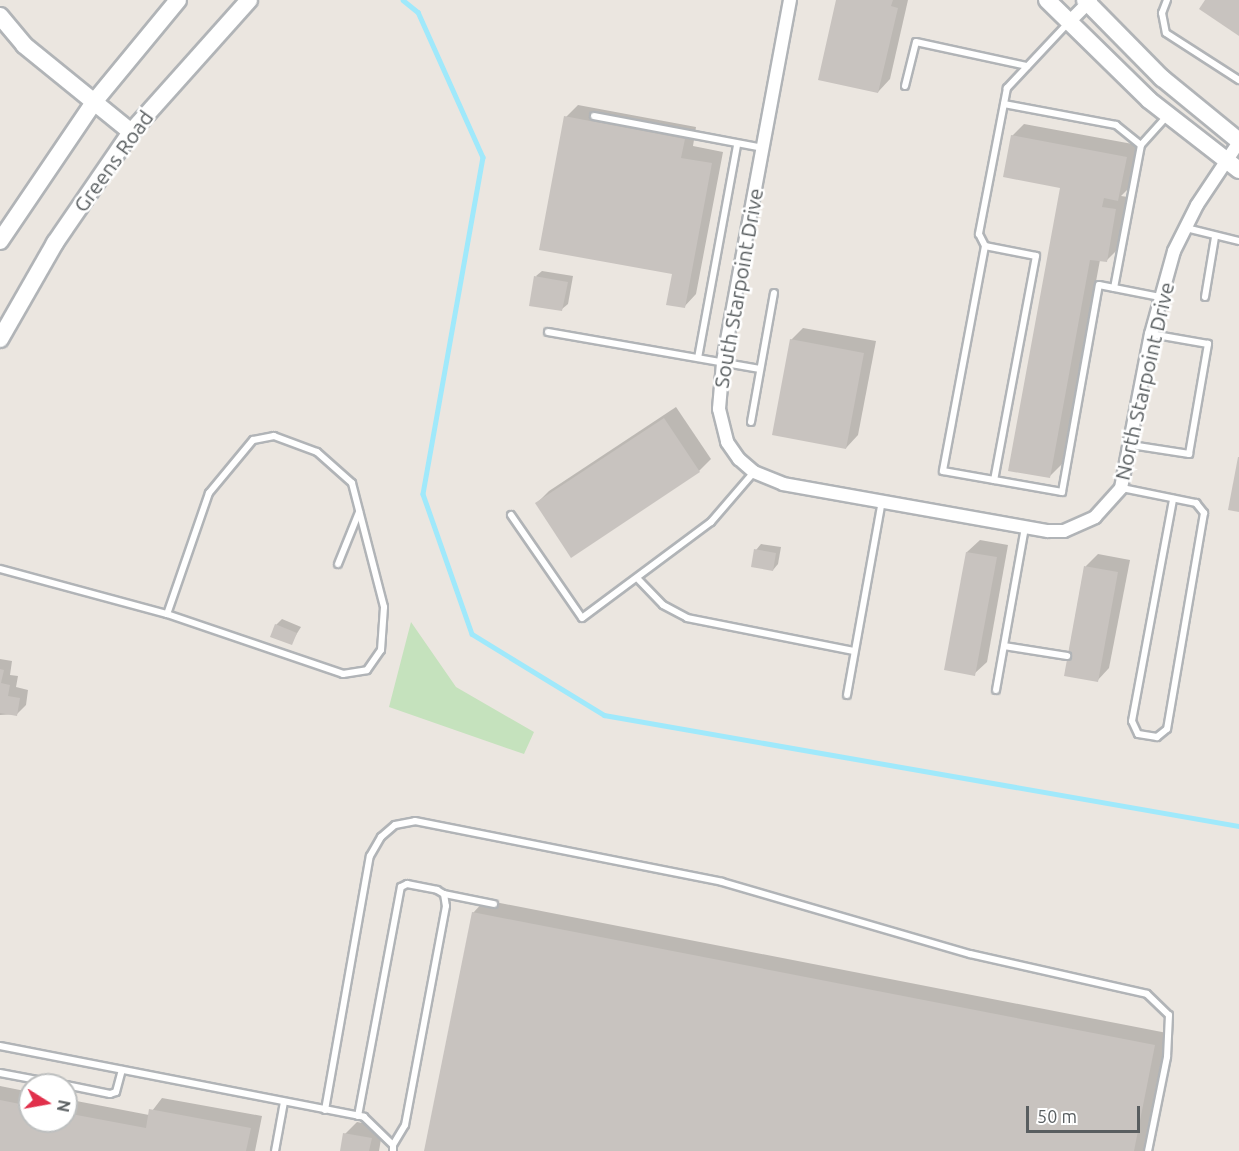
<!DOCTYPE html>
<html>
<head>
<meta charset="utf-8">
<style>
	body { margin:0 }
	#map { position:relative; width:1239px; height:1151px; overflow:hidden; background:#ebe6e0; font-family:Ubuntu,sans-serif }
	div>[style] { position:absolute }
	.green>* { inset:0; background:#c5e2bd }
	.shadow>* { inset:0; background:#0003 }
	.stream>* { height:4.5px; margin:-2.25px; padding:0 2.25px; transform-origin:2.25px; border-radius:2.25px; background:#a0e9fb }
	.building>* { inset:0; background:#c8c3bf }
	.roads { filter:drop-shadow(2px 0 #b1b4b7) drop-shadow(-2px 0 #b1b4b7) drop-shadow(0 2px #b1b4b7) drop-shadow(0 -2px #b1b4b7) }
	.lane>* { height:6px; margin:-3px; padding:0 3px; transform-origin:3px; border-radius:3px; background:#fff }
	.street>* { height:12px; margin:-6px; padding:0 6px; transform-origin:6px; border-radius:6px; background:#fff }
	.secondary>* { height:16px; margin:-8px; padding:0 8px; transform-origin:8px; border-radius:8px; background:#fff }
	span { translate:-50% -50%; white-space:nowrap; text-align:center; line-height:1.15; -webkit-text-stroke:5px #fff; paint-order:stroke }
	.street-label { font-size:21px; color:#595e60 }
	.north { position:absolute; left:18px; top:1073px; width:60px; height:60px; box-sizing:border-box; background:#fff; border:2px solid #bdbfbf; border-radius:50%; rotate:101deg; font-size:16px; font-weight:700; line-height:24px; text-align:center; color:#595e60 }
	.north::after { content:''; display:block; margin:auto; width:21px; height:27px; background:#e1304b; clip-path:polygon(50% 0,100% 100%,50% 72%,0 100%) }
	.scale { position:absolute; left:1026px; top:1106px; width:114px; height:27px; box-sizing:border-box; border:3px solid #595e60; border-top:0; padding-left:8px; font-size:18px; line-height:21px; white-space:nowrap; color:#595e60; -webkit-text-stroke:4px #fff; paint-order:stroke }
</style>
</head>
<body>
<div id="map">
	<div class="green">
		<div style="clip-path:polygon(411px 622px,456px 687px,534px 732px,524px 754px,389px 707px)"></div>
	</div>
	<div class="shadow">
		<div style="clip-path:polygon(838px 0,908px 0,890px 79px,878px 92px)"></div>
		<div style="clip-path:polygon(578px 105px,696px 127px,693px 146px,723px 152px,696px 294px,684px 307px,673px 273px,566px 117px)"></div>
		<div style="clip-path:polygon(1024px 124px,1138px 145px,1130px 187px,1121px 196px,1128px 197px,1118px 249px,1106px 261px,1100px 260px,1062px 464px,1049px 477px,1062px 186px,1012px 136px)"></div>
		<div style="clip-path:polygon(542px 271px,573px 276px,568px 304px,562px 309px,536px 276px)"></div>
		<div style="clip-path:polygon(803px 328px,876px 341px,858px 435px,846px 448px,791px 340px)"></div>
		<div style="clip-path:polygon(676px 407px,711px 459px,699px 471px,537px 503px,549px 491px)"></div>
		<div style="clip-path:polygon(980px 540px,1008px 545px,987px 662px,974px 674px,967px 552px)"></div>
		<div style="clip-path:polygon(761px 544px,781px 547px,778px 564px,773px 570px,756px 550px)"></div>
		<div style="clip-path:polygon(1098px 554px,1130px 560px,1109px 668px,1097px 681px,1086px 566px)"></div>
		<div style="clip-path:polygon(282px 619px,301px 627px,291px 643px,276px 625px)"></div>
		<div style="clip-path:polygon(0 659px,12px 661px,10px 675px,18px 676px,16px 687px,28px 690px,26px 705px,17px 714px,0 715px)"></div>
		<div style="clip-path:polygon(485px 900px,1167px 1033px,1143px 1151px,426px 1151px,473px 913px)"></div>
		<div style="clip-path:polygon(0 1086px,30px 1092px,30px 1121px,66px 1121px,66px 1099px,149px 1115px,162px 1098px,262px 1116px,255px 1151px,0 1151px)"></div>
		<div style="clip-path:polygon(357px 1122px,383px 1127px,379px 1151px,342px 1151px,345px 1134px)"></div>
	</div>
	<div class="stream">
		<div style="left:403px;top:0;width:19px;rotate:39deg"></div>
		<div style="left:418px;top:12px;width:159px;rotate:65.9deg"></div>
		<div style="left:483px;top:157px;width:342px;rotate:100.1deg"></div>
		<div style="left:423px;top:494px;width:148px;rotate:70.7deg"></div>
		<div style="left:472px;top:634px;width:155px;rotate:31.5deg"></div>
		<div style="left:604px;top:715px;width:645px;rotate:9.92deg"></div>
	</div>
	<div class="building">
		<div style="clip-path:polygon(836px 0,893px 0,891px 6px,898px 8px,878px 93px,818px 80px)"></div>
		<div style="clip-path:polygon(1205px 0,1239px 0,1239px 36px,1199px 9px)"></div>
		<div style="clip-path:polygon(564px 116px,685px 139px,681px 158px,712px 163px,685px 308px,666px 305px,672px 274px,539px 250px)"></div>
		<div style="clip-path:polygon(1011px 135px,1127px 157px,1118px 201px,1104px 198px,1102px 207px,1116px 209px,1107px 262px,1090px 260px,1050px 478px,1008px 471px,1060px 188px,1003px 177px)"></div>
		<div style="clip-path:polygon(534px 276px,568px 282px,562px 311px,529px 306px)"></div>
		<div style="clip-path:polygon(790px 339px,864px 353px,846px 449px,772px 435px)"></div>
		<div style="clip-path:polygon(664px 418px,700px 472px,571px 558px,535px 503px)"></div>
		<div style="clip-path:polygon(1238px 457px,1239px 457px,1239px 512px,1228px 510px)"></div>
		<div style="clip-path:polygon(754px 549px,776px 553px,773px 571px,751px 567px)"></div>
		<div style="clip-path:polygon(966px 552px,997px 557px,975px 676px,944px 670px)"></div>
		<div style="clip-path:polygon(1084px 566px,1118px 572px,1098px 682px,1064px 676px)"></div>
		<div style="clip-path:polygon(275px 624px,297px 633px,292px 645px,270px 637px)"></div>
		<div style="clip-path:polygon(0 669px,4px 670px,1px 683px,10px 685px,8px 696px,20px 698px,17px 716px,0 713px)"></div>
		<div style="clip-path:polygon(472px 912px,1155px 1045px,1134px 1151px,424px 1151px)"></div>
		<div style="clip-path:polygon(0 1100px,30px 1106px,30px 1121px,66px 1121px,66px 1113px,146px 1128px,149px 1109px,251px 1128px,246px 1151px,0 1151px)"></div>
		<div style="clip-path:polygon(343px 1133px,372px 1138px,369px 1151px,340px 1151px)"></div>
	</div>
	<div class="roads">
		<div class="lane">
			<div style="left:1167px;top:0;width:14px;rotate:111deg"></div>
			<div style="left:1162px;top:13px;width:20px;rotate:79deg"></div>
			<div style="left:1166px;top:33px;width:87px;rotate:32.8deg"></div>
			<div style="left:1069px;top:22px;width:91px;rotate:133.2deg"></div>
			<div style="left:1007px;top:88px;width:149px;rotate:100.9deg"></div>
			<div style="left:979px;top:234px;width:13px;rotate:63deg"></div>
			<div style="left:985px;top:246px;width:229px;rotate:100.6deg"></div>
			<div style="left:943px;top:471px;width:121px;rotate:10deg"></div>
			<div style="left:1062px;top:492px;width:210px;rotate:-79.9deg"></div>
			<div style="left:1099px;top:285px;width:62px;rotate:11.1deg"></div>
			<div style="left:905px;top:86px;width:45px;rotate:-76deg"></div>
			<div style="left:916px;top:42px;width:114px;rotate:12.2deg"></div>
			<div style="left:1004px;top:104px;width:114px;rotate:10.6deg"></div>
			<div style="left:1116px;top:125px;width:32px;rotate:39deg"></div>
			<div style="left:594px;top:116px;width:172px;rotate:10.7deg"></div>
			<div style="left:1186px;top:228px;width:55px;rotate:13.8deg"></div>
			<div style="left:985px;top:246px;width:52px;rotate:11.1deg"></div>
			<div style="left:1036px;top:256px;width:228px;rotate:100.6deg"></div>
			<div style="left:1114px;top:288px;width:146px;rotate:-79.3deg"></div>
			<div style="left:1141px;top:145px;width:39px;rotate:-48deg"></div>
			<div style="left:1205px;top:297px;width:61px;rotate:-80.5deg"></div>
			<div style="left:548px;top:332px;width:215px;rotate:9.9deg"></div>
			<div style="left:698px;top:358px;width:217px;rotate:-79.6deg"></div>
			<div style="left:751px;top:422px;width:131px;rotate:-79.9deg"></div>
			<div style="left:1131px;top:445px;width:59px;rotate:8.8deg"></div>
			<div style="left:1189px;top:454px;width:112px;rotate:-80.2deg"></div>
			<div style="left:1208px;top:344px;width:58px;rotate:-170deg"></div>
			<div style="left:1122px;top:488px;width:76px;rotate:11.5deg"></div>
			<div style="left:1196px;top:503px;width:13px;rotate:51deg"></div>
			<div style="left:1204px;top:513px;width:219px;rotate:99.7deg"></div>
			<div style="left:1167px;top:729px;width:13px;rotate:141deg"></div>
			<div style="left:1157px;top:737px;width:19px;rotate:-171deg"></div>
			<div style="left:1138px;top:734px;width:14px;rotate:-115deg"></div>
			<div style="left:1132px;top:721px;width:226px;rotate:-79.5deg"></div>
			<div style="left:511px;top:515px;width:125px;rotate:55.4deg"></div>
			<div style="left:582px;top:618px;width:161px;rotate:-36.7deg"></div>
			<div style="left:711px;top:522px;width:66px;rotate:-49.3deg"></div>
			<div style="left:338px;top:564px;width:56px;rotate:-68deg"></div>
			<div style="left:0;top:569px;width:173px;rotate:15.1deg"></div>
			<div style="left:167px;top:614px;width:186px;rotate:18.8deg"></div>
			<div style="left:343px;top:674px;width:24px;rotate:-9deg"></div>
			<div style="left:367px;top:670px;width:24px;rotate:-55deg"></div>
			<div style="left:381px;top:650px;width:43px;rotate:-86deg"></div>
			<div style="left:384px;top:607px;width:128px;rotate:-104.5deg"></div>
			<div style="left:352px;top:483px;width:47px;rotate:-138.5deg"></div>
			<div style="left:317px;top:452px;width:46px;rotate:-159.6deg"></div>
			<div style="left:274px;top:436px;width:21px;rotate:169deg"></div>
			<div style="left:253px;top:440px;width:69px;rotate:129.7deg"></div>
			<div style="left:209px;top:493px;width:128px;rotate:109.1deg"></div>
			<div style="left:637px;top:578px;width:37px;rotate:46deg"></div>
			<div style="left:663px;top:605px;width:27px;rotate:28deg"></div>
			<div style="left:687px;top:618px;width:170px;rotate:11.2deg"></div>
			<div style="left:1004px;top:646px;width:64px;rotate:9deg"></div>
			<div style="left:996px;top:690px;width:166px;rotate:-79.9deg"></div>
			<div style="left:847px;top:695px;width:197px;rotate:-79.8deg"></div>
			<div style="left:444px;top:894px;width:51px;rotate:11.3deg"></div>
			<div style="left:0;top:1046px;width:371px;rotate:11deg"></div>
			<div style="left:364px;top:1117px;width:40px;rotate:44deg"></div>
			<div style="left:393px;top:1145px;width:6px;rotate:90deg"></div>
			<div style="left:0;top:1073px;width:65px;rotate:10.6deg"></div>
			<div style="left:66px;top:1085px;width:45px;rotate:11.6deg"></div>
			<div style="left:110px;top:1094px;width:6px;rotate:-18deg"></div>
			<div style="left:116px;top:1092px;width:23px;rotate:-75deg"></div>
			<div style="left:325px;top:1110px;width:258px;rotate:-80deg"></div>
			<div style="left:370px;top:856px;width:22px;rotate:-60deg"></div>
			<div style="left:381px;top:837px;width:18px;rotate:-41deg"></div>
			<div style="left:395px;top:825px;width:20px;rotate:-11deg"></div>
			<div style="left:415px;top:821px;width:313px;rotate:11.2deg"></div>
			<div style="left:722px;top:882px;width:258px;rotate:16.2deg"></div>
			<div style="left:970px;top:954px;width:181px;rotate:12.7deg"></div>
			<div style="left:1147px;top:994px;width:30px;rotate:44deg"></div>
			<div style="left:1169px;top:1015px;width:42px;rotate:92.7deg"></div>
			<div style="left:1167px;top:1057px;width:96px;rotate:101.4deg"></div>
			<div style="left:358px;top:1116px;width:233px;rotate:-79.4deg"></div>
			<div style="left:401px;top:887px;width:7px;rotate:-27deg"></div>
			<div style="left:407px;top:884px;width:31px;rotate:11deg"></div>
			<div style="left:437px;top:890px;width:8px;rotate:30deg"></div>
			<div style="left:444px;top:894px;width:12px;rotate:81deg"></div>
			<div style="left:446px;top:906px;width:223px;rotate:100.6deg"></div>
			<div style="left:405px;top:1125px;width:23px;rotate:121deg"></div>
			<div style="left:275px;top:1151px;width:50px;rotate:-79.6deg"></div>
		</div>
		<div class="street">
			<div style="left:790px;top:0;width:369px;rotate:100.5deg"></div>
			<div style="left:723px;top:363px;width:46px;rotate:95deg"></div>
			<div style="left:719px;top:409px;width:34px;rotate:76deg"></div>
			<div style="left:727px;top:442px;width:21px;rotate:55deg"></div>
			<div style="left:739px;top:459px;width:20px;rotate:41deg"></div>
			<div style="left:754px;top:472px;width:31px;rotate:22deg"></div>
			<div style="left:783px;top:484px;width:269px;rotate:10.1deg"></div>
			<div style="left:1048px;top:531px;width:16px"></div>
			<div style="left:1064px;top:531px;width:34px;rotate:-24deg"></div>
			<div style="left:1095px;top:517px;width:39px;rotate:-48deg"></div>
			<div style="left:1121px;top:488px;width:157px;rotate:-79deg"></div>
			<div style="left:1151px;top:334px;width:86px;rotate:-74.5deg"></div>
			<div style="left:1174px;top:251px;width:51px;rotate:-63.4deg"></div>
			<div style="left:1197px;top:205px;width:76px;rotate:-56.3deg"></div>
			<div style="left:1069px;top:22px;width:31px;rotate:-45deg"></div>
		</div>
		<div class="secondary">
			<div style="left:1047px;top:0;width:143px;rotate:44.4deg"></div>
			<div style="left:1149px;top:100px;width:114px;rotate:37.9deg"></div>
			<div style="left:1085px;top:0;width:110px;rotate:45.4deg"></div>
			<div style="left:1162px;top:78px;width:99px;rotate:39.3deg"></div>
			<div style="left:0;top:16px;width:38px;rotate:50deg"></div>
			<div style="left:24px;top:45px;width:138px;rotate:39.1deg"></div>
			<div style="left:0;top:241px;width:168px;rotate:-55.9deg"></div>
			<div style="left:94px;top:102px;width:132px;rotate:-50.5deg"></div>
			<div style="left:0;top:339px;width:111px;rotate:-60.2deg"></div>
			<div style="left:55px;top:243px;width:135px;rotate:-55.6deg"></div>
			<div style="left:131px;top:132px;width:177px;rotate:-48.2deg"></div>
		</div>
	</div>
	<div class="street-label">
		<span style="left:113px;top:161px;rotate:-54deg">Greens Road</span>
		<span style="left:738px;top:288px;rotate:-80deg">South Starpoint Drive</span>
		<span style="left:1144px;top:381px;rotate:-77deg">North Starpoint Drive</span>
	</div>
	<div class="north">N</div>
	<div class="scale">50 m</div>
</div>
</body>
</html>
